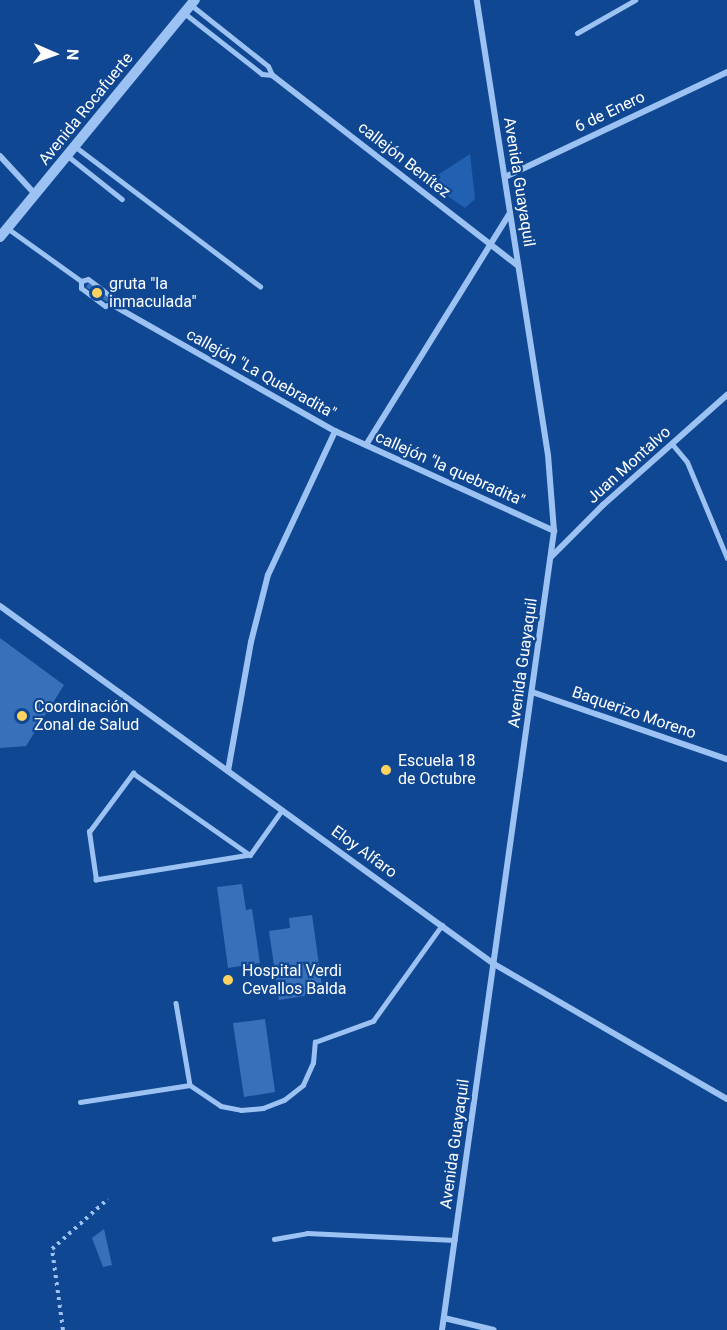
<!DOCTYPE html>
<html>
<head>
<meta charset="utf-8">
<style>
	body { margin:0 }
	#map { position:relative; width:727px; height:1330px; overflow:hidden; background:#104792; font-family:Roboto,sans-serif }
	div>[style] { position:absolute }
	.green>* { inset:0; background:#2260b1 }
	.building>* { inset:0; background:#3970ba }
	.path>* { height:4px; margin-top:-2px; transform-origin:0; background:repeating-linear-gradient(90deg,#9cc2f3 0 3px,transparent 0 7.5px) }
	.service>* { height:4.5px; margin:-2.25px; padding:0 2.25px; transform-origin:2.25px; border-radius:2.25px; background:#9cc2f3 }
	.pedestrian>* { height:5px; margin:-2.5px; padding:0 2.5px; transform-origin:2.5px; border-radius:2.5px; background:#9cc2f3 }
	.minor>* { height:6px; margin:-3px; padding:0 3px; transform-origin:3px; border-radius:3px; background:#9cc2f3 }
	.tertiary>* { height:10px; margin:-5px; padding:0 5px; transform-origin:5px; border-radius:5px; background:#9cc2f3 }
	.dots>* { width:16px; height:16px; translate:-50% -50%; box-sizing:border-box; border:3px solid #104792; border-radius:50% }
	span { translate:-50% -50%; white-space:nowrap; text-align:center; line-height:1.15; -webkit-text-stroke:4.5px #104792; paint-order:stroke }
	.street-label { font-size:16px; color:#fff }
	.poi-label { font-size:16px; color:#fff }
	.left { translate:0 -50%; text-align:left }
	.north { position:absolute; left:24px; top:24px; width:60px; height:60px; -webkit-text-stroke:4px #104792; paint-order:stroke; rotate:92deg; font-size:16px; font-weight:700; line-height:24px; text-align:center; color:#fff }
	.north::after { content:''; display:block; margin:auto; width:21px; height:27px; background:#fff; clip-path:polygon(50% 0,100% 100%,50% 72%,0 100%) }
</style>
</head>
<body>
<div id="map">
	<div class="green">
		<div style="clip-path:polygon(470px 154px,475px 199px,465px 208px,427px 182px)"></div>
	</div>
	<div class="building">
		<div style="clip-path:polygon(89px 283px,109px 298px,107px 302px,86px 287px)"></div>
		<div style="clip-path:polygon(0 638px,64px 685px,26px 746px,0 748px)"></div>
		<div style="clip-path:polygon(242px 884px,246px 910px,252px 909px,260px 963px,228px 968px,217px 887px)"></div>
		<div style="clip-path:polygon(312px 915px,323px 993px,279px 1000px,269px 931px,290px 928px,289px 918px)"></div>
		<div style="clip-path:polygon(265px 1019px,275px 1092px,244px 1097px,233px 1023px)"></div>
		<div style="clip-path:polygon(104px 1229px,112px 1265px,103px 1267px,92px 1238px)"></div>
	</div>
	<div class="path">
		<div style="left:63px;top:1330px;width:82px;rotate:-97.7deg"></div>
		<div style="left:52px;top:1249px;width:75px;rotate:-41.8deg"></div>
	</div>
	<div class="service">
		<div style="left:76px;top:147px;width:231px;rotate:37.1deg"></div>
		<div style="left:68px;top:156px;width:69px;rotate:38.5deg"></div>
		<div style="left:250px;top:855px;width:156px;rotate:170.8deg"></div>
		<div style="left:96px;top:880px;width:49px;rotate:-98.3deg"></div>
		<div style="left:89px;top:832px;width:74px;rotate:-53.3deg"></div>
		<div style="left:133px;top:773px;width:143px;rotate:35deg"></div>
		<div style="left:250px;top:855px;width:55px;rotate:-54.6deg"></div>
		<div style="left:176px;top:1003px;width:83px;rotate:80.3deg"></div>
		<div style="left:190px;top:1085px;width:37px;rotate:34deg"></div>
		<div style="left:221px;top:1106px;width:20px;rotate:11deg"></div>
		<div style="left:241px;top:1110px;width:22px;rotate:-5deg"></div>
		<div style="left:263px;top:1108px;width:22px;rotate:-21deg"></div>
		<div style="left:284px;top:1100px;width:24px;rotate:-38deg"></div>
		<div style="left:303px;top:1085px;width:24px;rotate:-66deg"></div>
		<div style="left:313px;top:1063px;width:21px;rotate:-85deg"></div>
		<div style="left:315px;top:1042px;width:62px;rotate:-19.9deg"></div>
		<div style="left:373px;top:1021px;width:118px;rotate:-54.3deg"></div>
		<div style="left:80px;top:1102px;width:111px;rotate:-8.8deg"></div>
	</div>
	<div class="pedestrian">
		<div style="left:191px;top:5px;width:98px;rotate:38.4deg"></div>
		<div style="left:268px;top:66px;width:10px;rotate:66deg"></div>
		<div style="left:184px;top:13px;width:99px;rotate:38deg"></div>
		<div style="left:262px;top:74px;width:10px;rotate:6deg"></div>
		<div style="left:577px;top:33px;width:67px;rotate:-29.6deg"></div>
		<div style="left:7px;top:228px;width:91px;rotate:35.6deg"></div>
		<div style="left:81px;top:281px;width:7px;rotate:-16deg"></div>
		<div style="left:88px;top:279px;width:30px;rotate:37deg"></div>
		<div style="left:112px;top:297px;width:7px;rotate:98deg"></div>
		<div style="left:111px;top:304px;width:6px;rotate:162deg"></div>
		<div style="left:105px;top:306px;width:30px;rotate:-143deg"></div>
		<div style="left:81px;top:288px;width:7px;rotate:-90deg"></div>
		<div style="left:672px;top:444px;width:23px;rotate:50deg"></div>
		<div style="left:687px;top:462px;width:104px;rotate:67.4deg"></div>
		<div style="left:274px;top:1239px;width:34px;rotate:-10deg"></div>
		<div style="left:307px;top:1233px;width:148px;rotate:2.7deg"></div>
	</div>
	<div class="minor">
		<div style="left:272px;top:75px;width:311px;rotate:37.8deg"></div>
		<div style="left:0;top:156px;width:52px;rotate:47.4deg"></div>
		<div style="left:505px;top:177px;width:246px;rotate:-25.3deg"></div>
		<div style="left:111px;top:304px;width:257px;rotate:29.6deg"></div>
		<div style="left:335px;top:431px;width:241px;rotate:24.5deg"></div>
		<div style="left:366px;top:445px;width:273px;rotate:-58.2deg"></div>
		<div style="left:551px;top:557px;width:74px;rotate:-45deg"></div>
		<div style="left:603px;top:505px;width:166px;rotate:-41.6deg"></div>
		<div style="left:0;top:606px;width:610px;rotate:35.93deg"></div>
		<div style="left:494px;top:964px;width:269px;rotate:30.1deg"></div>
		<div style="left:532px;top:692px;width:206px;rotate:19deg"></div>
		<div style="left:228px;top:771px;width:131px;rotate:-79.9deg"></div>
		<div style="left:251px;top:642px;width:69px;rotate:-75.8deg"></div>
		<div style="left:268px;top:575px;width:159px;rotate:-65deg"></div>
		<div style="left:444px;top:1318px;width:51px;rotate:13.5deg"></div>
		<div style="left:442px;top:1330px;width:807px;rotate:-82.02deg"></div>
		<div style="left:554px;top:531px;width:76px;rotate:-94.5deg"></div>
		<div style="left:548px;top:455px;width:461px;rotate:-98.9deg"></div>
	</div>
	<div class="tertiary">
		<div style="left:0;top:237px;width:307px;rotate:-50.6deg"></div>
	</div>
	<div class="dots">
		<div style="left:97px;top:293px;background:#ffd35e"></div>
		<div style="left:22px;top:716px;background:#ffd35e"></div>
		<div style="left:386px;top:770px;background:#ffd35e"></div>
		<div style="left:228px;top:980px;background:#ffd35e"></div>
	</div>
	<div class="street-label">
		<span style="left:86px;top:109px;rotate:-51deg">Avenida Rocafuerte</span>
		<span style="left:610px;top:112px;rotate:-25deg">6 de Enero</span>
		<span style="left:404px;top:160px;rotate:38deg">callejón Benítez</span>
		<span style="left:519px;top:182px;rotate:81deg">Avenida Guayaquil</span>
		<span style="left:261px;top:374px;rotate:29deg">callejón "La Quebradita"</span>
		<span style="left:629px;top:465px;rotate:-42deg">Juan Montalvo</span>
		<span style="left:450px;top:469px;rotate:24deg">callejón "la quebradita"</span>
		<span style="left:523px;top:663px;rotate:-82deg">Avenida Guayaquil</span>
		<span style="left:634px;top:713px;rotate:19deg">Baquerizo Moreno</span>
		<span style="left:364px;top:852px;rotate:36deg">Eloy Alfaro</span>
		<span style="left:455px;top:1144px;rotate:-82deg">Avenida Guayaquil</span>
	</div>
	<div class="poi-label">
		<span class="left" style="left:109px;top:293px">gruta "la<br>inmaculada"</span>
		<span class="left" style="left:34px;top:716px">Coordinación<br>Zonal de Salud</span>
		<span class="left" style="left:398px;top:770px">Escuela 18<br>de Octubre</span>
		<span class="left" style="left:242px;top:980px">Hospital Verdi<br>Cevallos Balda</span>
	</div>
	<div class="north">N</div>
</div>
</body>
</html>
